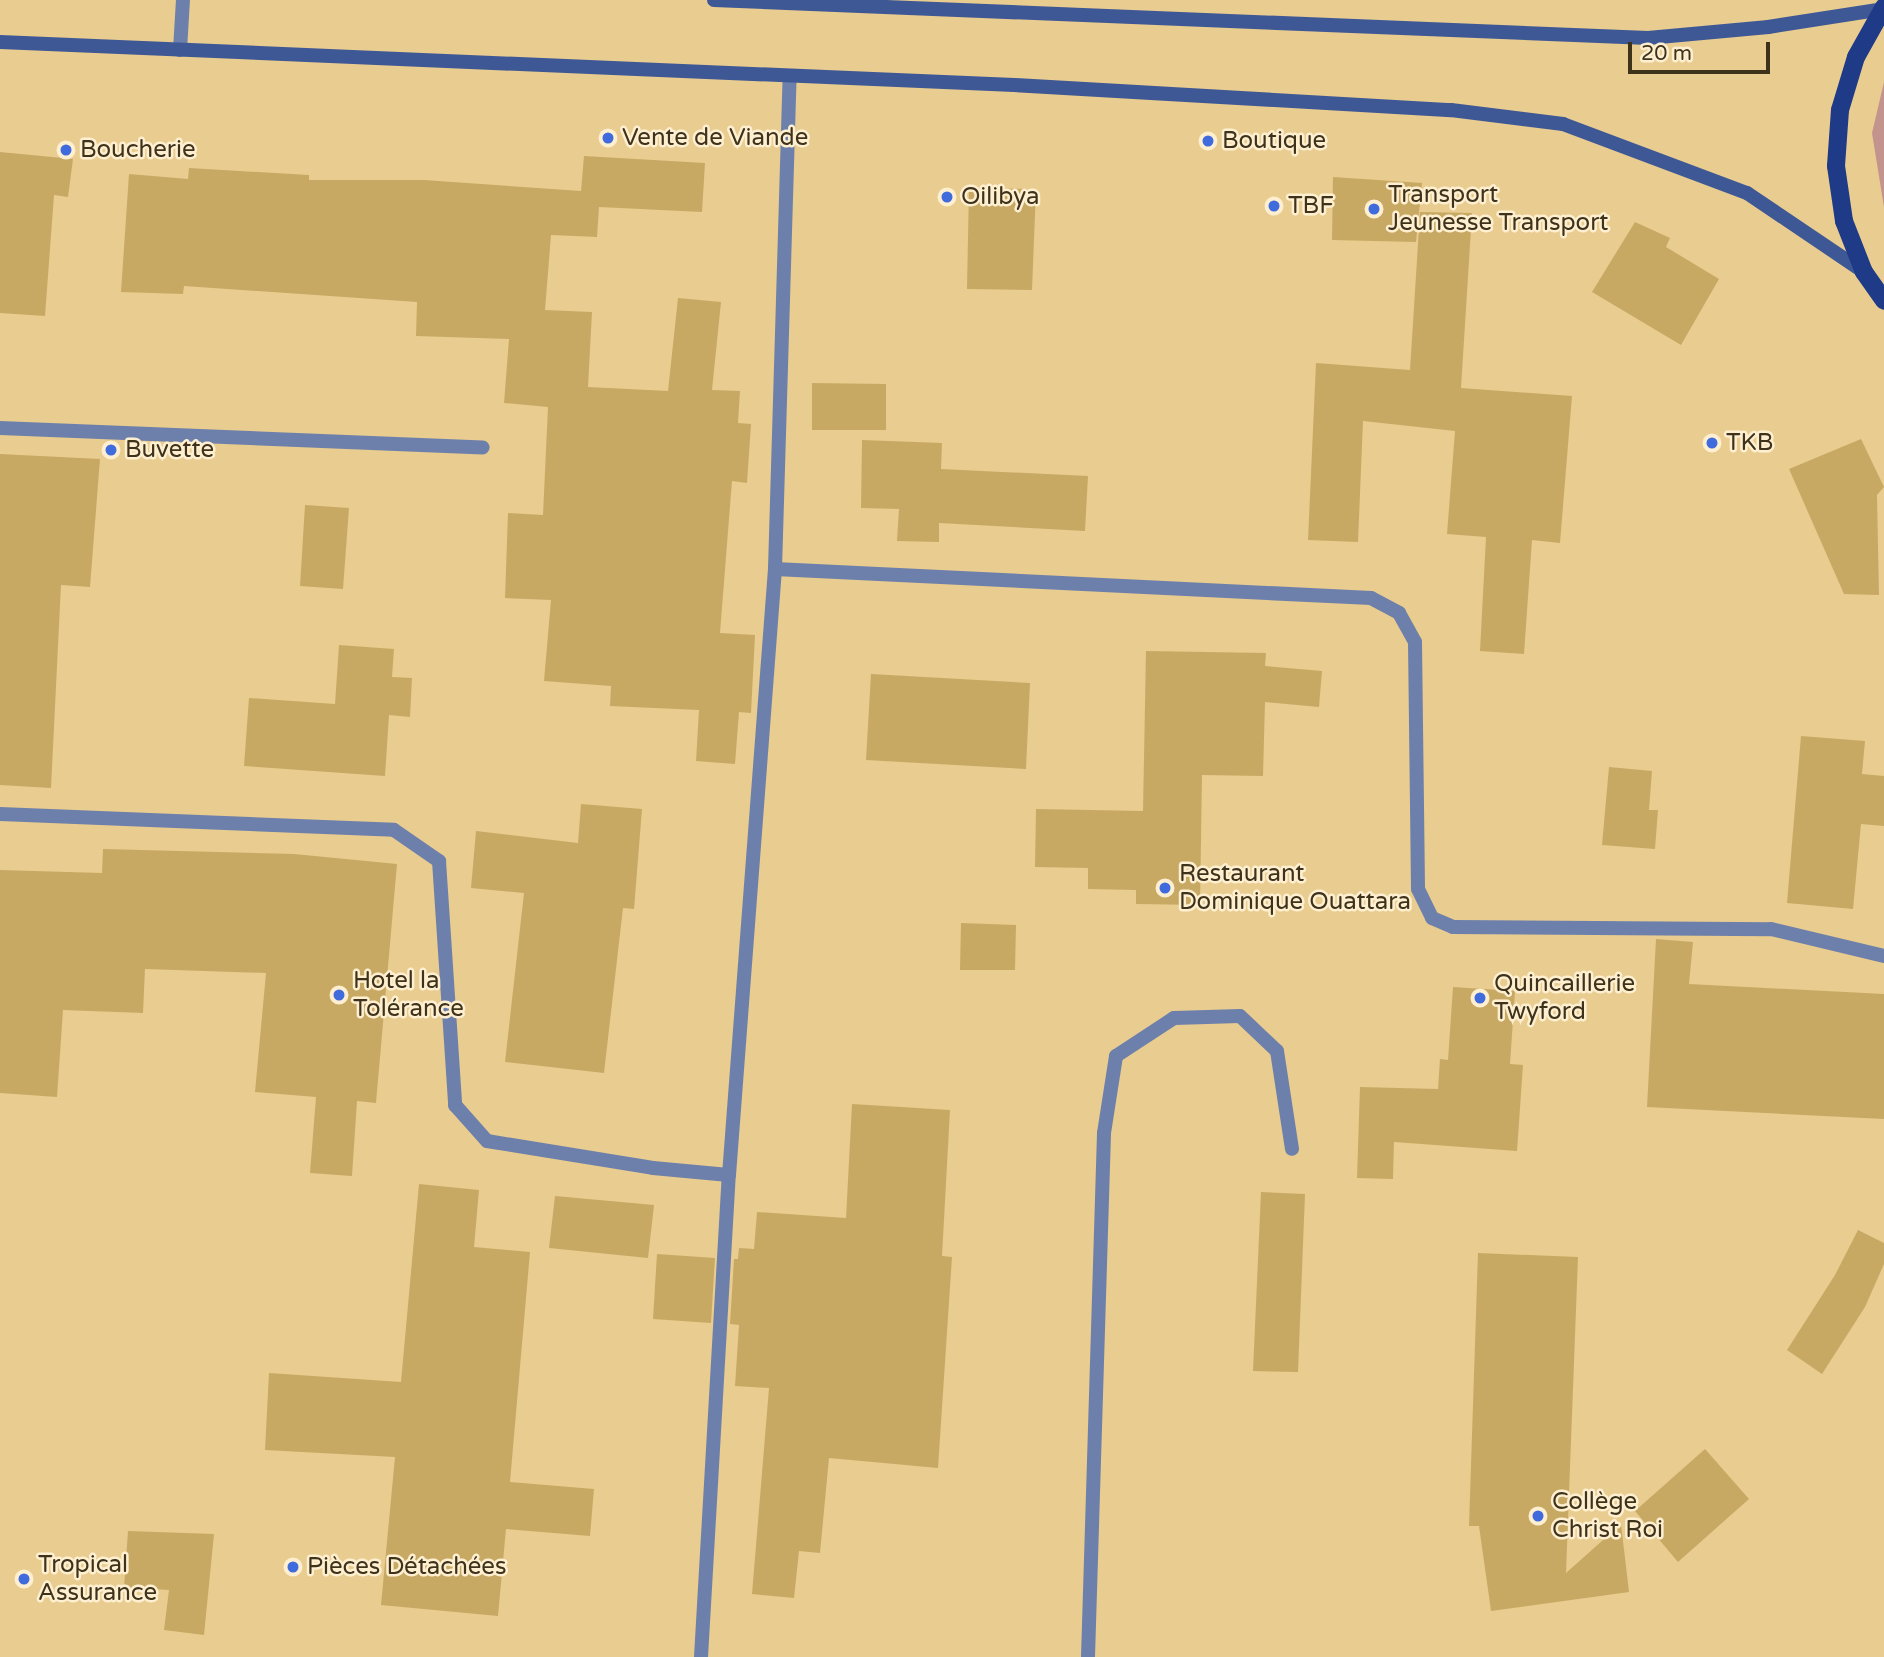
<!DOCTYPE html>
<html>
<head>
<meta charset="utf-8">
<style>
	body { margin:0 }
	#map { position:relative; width:1884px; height:1657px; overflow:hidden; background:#e9cc8f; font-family:"Varela Round",sans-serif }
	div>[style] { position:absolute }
	.green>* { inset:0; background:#c3938e }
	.building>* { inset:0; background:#c8a964 }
	.service>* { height:14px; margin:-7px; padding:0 7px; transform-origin:7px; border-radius:7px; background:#6d80ab }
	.minor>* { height:14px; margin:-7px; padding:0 7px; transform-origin:7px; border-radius:7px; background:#6d80ab }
	.secondary>* { height:14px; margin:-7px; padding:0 7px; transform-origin:7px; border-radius:7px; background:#3e5896 }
	.primary>* { height:18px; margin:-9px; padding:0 9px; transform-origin:9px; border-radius:9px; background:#1f3a86 }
	.dots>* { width:19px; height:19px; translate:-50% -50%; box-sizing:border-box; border:4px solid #feefd1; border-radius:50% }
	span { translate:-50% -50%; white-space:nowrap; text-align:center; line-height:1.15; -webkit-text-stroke:5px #feefd1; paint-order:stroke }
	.poi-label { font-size:24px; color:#3e331a }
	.left { translate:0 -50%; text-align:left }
	.scale { position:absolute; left:1628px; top:42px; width:142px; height:32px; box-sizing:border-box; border:4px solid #3e331a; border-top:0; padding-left:9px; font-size:21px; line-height:24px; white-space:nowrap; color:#3e331a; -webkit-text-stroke:5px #feefd1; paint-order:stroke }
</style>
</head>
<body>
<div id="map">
	<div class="green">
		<div style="clip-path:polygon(1884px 82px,1884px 207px,1872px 133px)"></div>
	</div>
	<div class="building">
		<div style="clip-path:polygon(0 152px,73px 159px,68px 197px,54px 195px,45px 316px,0 313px)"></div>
		<div style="clip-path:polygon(584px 156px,705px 163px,702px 212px,599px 207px,597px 237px,551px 235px,545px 310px,592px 312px,588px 387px,668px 391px,678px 298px,721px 302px,712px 390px,740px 391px,738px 423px,751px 424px,747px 483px,732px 481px,720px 633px,755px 635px,751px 713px,739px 712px,735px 764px,696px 761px,699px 710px,610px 706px,611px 686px,544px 681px,551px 600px,505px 598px,508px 513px,543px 515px,548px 407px,504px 403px,509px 339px,416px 336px,417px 302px,184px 286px,183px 294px,121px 292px,129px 174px,188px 179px,189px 168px,309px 175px,309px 180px,424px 180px,581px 191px)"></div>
		<div style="clip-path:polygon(1333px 177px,1422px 183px,1416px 242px,1332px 240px)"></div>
		<div style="clip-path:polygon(969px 188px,1036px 189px,1032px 290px,967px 289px)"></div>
		<div style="clip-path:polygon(1420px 212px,1472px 213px,1461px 388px,1572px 396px,1560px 543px,1532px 540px,1524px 654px,1480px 651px,1486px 537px,1447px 534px,1455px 431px,1363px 421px,1358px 542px,1308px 540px,1316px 363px,1410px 370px)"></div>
		<div style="clip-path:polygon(1635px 222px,1670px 238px,1666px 247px,1719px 279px,1681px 345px,1592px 292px)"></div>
		<div style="clip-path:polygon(812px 383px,886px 384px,886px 430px,812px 430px)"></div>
		<div style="clip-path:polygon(1861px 439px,1884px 487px,1877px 495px,1879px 595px,1844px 594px,1789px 469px)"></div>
		<div style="clip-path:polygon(862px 440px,942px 443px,941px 469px,1088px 476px,1085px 531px,939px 523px,939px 542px,897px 541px,899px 509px,861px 508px)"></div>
		<div style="clip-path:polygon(0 454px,100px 459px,90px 587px,61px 585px,51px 788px,0 785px)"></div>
		<div style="clip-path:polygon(305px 505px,349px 508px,343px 589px,300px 586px)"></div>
		<div style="clip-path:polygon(339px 645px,394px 649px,392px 677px,412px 678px,410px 717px,389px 715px,385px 776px,244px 766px,249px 698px,335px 704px)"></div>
		<div style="clip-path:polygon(1146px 651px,1266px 653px,1265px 666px,1322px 671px,1319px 707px,1265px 702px,1263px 776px,1202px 775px,1200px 905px,1136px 904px,1136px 890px,1088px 889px,1088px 868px,1035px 867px,1036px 809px,1143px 811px)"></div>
		<div style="clip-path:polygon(871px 674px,1030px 683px,1026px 769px,866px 760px)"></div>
		<div style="clip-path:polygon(1801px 736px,1865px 741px,1862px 774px,1884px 776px,1884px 826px,1861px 824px,1853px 909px,1787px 903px)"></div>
		<div style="clip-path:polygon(1609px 767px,1652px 771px,1649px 810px,1658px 810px,1655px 849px,1602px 845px)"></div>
		<div style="clip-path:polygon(581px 804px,642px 809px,634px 909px,623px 908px,604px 1073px,505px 1062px,524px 893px,471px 888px,476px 831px,578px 843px)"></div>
		<div style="clip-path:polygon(103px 849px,294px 854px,397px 864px,376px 1103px,357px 1101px,352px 1176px,310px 1173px,316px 1097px,255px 1092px,266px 973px,145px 969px,143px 1013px,63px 1010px,57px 1097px,0 1093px,0 870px,102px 873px)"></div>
		<div style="clip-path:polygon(961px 923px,1016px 925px,1015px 970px,960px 970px)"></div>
		<div style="clip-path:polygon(1656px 939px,1693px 942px,1689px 984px,1884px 994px,1884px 1119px,1647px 1107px)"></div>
		<div style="clip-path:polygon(1453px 987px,1515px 991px,1510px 1064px,1523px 1065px,1517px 1151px,1394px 1142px,1393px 1179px,1357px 1178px,1360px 1087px,1438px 1089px,1440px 1059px,1448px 1060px)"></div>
		<div style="clip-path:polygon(852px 1104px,950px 1110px,942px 1256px,952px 1257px,938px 1468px,829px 1458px,820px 1553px,799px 1551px,794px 1598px,752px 1594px,769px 1388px,735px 1386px,739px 1325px,730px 1324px,734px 1259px,738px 1259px,739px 1248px,754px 1249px,757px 1212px,846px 1218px)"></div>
		<div style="clip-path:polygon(419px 1184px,479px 1190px,474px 1247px,530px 1252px,510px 1482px,594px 1489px,590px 1536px,506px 1529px,498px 1616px,381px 1605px,395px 1457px,265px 1450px,269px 1373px,401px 1382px)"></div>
		<div style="clip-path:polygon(1261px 1192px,1305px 1194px,1298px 1372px,1253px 1371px)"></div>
		<div style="clip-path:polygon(555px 1196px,654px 1205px,648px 1258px,549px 1248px)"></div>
		<div style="clip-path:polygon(1858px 1230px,1884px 1243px,1884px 1264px,1865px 1307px,1822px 1374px,1787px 1350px,1835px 1275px)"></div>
		<div style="clip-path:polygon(1478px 1253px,1578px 1257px,1566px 1573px,1621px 1524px,1629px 1592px,1491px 1611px,1479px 1526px,1469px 1526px)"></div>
		<div style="clip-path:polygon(657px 1254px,715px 1258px,711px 1323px,653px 1319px)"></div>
		<div style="clip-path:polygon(1705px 1449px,1749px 1499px,1678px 1562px,1635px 1511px)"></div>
		<div style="clip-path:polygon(128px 1531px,214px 1534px,204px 1635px,164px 1630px,169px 1590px,124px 1587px)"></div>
	</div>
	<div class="service">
		<div style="left:1088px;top:1657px;width:524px;rotate:-88.25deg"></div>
		<div style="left:1104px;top:1133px;width:78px;rotate:-81.1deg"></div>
		<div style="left:1116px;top:1056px;width:69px;rotate:-33.2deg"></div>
		<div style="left:1174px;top:1018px;width:66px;rotate:-1.7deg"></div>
		<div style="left:1240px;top:1016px;width:51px;rotate:43.4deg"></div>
		<div style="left:1277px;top:1051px;width:99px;rotate:81.3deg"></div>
	</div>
	<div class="minor">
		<div style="left:180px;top:50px;width:50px;rotate:-86.6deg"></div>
		<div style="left:0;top:428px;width:483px;rotate:2.3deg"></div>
		<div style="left:775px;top:569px;width:597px;rotate:2.79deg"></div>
		<div style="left:1371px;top:598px;width:32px;rotate:28deg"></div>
		<div style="left:1399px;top:613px;width:33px;rotate:61deg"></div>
		<div style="left:1415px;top:642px;width:247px;rotate:89.3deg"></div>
		<div style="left:1418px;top:889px;width:32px;rotate:64deg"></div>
		<div style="left:1432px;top:918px;width:23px;rotate:23deg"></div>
		<div style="left:1453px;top:927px;width:318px;rotate:0.4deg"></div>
		<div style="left:1771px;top:929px;width:116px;rotate:13.4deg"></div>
		<div style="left:0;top:814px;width:394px;rotate:2.3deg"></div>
		<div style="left:394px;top:830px;width:55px;rotate:34.6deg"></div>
		<div style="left:439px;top:861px;width:245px;rotate:86.2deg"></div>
		<div style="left:455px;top:1105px;width:48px;rotate:48.4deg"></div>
		<div style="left:487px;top:1141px;width:168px;rotate:9.2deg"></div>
		<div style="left:653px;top:1168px;width:76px;rotate:5.3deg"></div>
		<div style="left:701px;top:1657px;width:483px;rotate:-86.7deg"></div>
		<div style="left:729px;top:1175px;width:608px;rotate:-85.66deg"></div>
		<div style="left:775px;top:569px;width:491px;rotate:-88.3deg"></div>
	</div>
	<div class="secondary">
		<div style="left:714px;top:0;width:935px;rotate:2.33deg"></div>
		<div style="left:1648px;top:38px;width:121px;rotate:-5.2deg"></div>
		<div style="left:1768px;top:27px;width:116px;rotate:-8.9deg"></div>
		<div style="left:0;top:42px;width:1015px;rotate:2.43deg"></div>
		<div style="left:1014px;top:85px;width:438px;rotate:3.3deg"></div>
		<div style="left:1451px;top:110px;width:113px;rotate:7.1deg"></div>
		<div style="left:1563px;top:124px;width:197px;rotate:20.6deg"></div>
		<div style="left:1747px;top:193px;width:141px;rotate:34deg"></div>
	</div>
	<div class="primary">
		<div style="left:1884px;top:7px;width:57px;rotate:119.2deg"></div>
		<div style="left:1856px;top:57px;width:55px;rotate:106.8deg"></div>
		<div style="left:1840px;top:110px;width:56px;rotate:94.1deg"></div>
		<div style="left:1836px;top:166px;width:56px;rotate:81.7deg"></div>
		<div style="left:1844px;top:221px;width:55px;rotate:68.6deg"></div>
		<div style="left:1864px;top:272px;width:35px;rotate:55deg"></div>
	</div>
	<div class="dots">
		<div style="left:608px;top:138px;background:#406bdc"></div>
		<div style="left:1208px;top:141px;background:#406bdc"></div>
		<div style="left:66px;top:150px;background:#406bdc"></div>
		<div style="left:947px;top:197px;background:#406bdc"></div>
		<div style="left:1274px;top:206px;background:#406bdc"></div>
		<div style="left:1374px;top:209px;background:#406bdc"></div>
		<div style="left:1712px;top:443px;background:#406bdc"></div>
		<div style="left:111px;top:450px;background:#406bdc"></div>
		<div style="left:1165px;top:888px;background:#406bdc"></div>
		<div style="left:339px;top:995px;background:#406bdc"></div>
		<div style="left:1480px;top:998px;background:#406bdc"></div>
		<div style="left:1538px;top:1516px;background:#406bdc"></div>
		<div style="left:293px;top:1567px;background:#406bdc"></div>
		<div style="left:24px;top:1579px;background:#406bdc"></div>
	</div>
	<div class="poi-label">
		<span class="left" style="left:622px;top:138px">Vente de Viande</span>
		<span class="left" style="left:1222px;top:141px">Boutique</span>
		<span class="left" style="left:80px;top:150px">Boucherie</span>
		<span class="left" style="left:1388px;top:209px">Transport<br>Jeunesse Transport</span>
		<span class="left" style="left:961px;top:197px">Oilibya</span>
		<span class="left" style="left:1288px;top:206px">TBF</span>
		<span class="left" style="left:1726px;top:443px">TKB</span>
		<span class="left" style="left:125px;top:450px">Buvette</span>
		<span class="left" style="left:1179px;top:888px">Restaurant<br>Dominique Ouattara</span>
		<span class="left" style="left:353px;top:995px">Hotel la<br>Tolérance</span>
		<span class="left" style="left:1494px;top:998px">Quincaillerie<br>Twyford</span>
		<span class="left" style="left:1552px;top:1516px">Collège<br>Christ Roi</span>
		<span class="left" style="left:38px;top:1579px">Tropical<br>Assurance</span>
		<span class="left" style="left:307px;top:1567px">Pièces Détachées</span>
	</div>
	<div class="scale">20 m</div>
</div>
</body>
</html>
